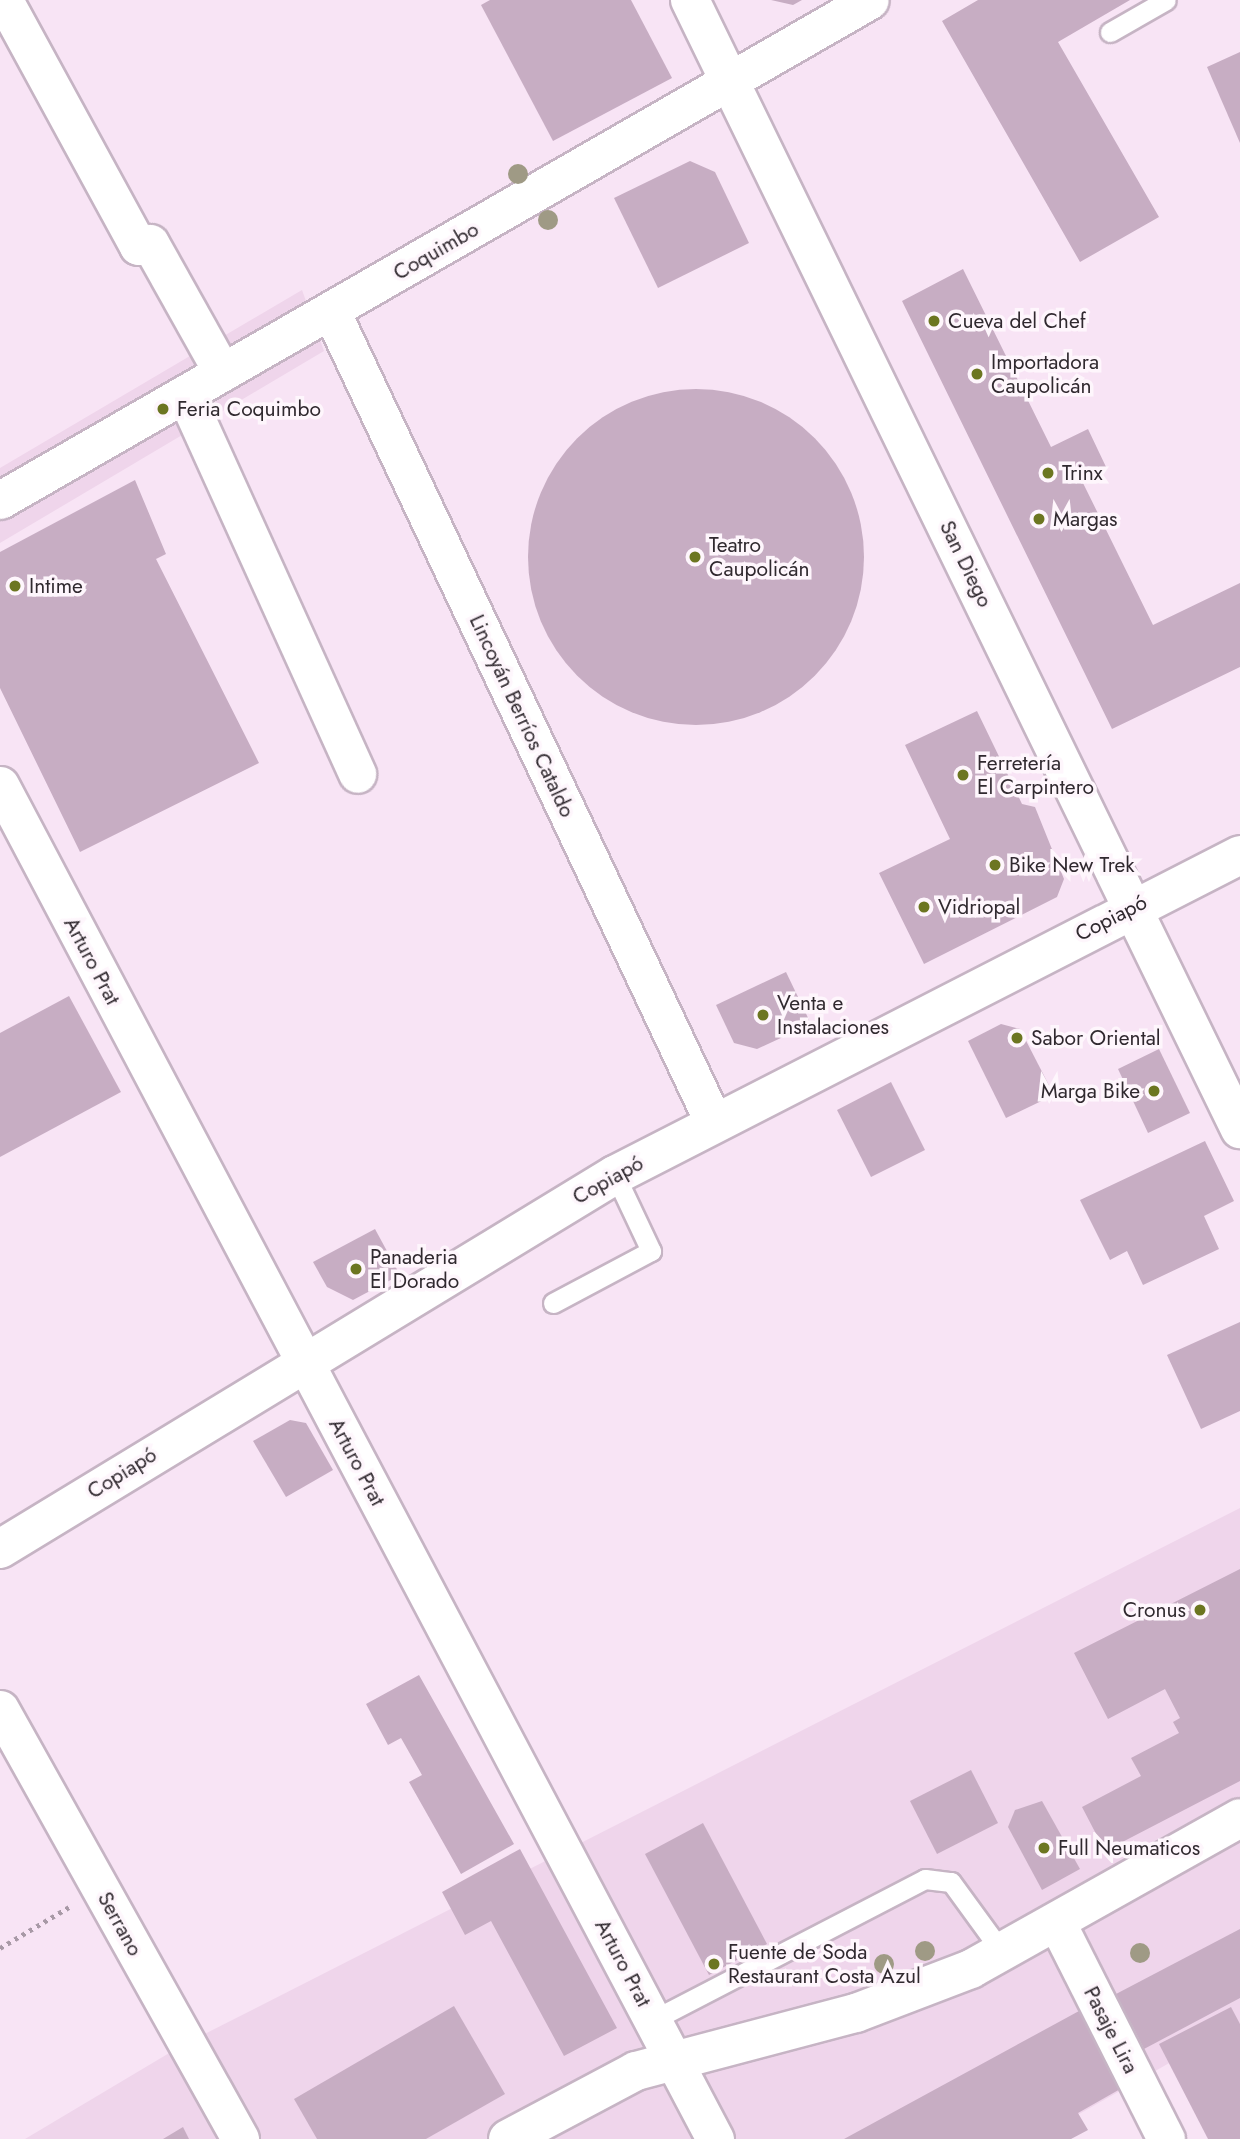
<!DOCTYPE html>
<html>
<head>
<meta charset="utf-8">
<style>
	body { margin:0 }
	#map { position:relative; width:1240px; height:2139px; overflow:hidden; background:#f8e4f5; font-family:Jost,sans-serif }
	div>[style] { position:absolute }
	.built>* { inset:0; background:#efd5eb }
	.building>* { inset:0; background:#c7adc3 }
	.round { border-radius:50% }
	.path>* { height:4.5px; margin-top:-2.25px; transform-origin:0; background:repeating-linear-gradient(90deg,#a899a6 0 3.5px,transparent 0 8.5px) }
	.roads { filter:drop-shadow(2px 0 #c6b4c4) drop-shadow(-2px 0 #c6b4c4) drop-shadow(0 2px #c6b4c4) drop-shadow(0 -2px #c6b4c4) }
	.lane>* { height:19px; margin:-9.5px; padding:0 9.5px; transform-origin:9.5px; border-radius:9.5px; background:#fff }
	.street>* { height:37px; margin:-18.5px; padding:0 18.5px; transform-origin:18.5px; border-radius:18.5px; background:#fff }
	.secondary>* { height:38px; margin:-19px; padding:0 19px; transform-origin:19px; border-radius:19px; background:#fff }
	.primary>* { height:38px; margin:-19px; padding:0 19px; transform-origin:19px; border-radius:19px; background:#fff }
	.trees>* { width:20px; height:20px; margin:-10px; border-radius:50%; background:#9f9a85 }
	.dots>* { width:19px; height:19px; translate:-50% -50%; box-sizing:border-box; border:4px solid #fef6fc; border-radius:50% }
	span { translate:-50% -50%; white-space:nowrap; text-align:center; line-height:1.15; -webkit-text-stroke:7px #fef6fc; paint-order:stroke }
	.street-label { font-size:21px; color:#30292f }
	.poi-label { font-size:21px; color:#30292f }
	.left { translate:0 -50%; text-align:left }
	.right { translate:-100% -50%; text-align:right }
</style>
</head>
<body>
<div id="map">
	<div class="built">
		<div style="clip-path:polygon(302px 290px,324px 351px,0 543px,0 468px)"></div>
		<div style="clip-path:polygon(1240px 1508px,1240px 2023px,1035px 2139px,25px 2139px,181px 2046px)"></div>
	</div>
	<div class="building">
		<div style="clip-path:polygon(490px 0,631px 0,672px 78px,553px 141px,481px 5px)"></div>
		<div style="clip-path:polygon(771px 0,802px 0,793px 5px)"></div>
		<div style="clip-path:polygon(978px 0,1130px 0,1058px 42px,1159px 217px,1080px 262px,942px 21px)"></div>
		<div style="clip-path:polygon(1240px 52px,1240px 143px,1207px 67px)"></div>
		<div style="clip-path:polygon(690px 161px,715px 172px,749px 243px,658px 288px,614px 198px)"></div>
		<div style="clip-path:polygon(963px 269px,1051px 447px,1088px 429px,1107px 469px,1082px 481px,1153px 625px,1240px 583px,1240px 667px,1112px 729px,902px 301px)"></div>
		<div class="round" style="left:528px;top:389px;width:336px;height:336px"></div>
		<div style="clip-path:polygon(135px 480px,166px 554px,156px 559px,259px 763px,80px 852px,0 688px,0 552px)"></div>
		<div style="clip-path:polygon(977px 711px,1022px 804px,1035px 807px,1064px 879px,1057px 897px,924px 964px,879px 873px,950px 839px,905px 745px)"></div>
		<div style="clip-path:polygon(786px 972px,811px 1024px,757px 1049px,734px 1043px,716px 1005px)"></div>
		<div style="clip-path:polygon(69px 996px,121px 1092px,0 1157px,0 1033px)"></div>
		<div style="clip-path:polygon(1001px 1024px,1020px 1029px,1054px 1095px,1006px 1118px,968px 1041px)"></div>
		<div style="clip-path:polygon(1159px 1049px,1190px 1113px,1148px 1133px,1118px 1069px)"></div>
		<div style="clip-path:polygon(891px 1082px,925px 1150px,871px 1177px,837px 1110px)"></div>
		<div style="clip-path:polygon(1205px 1141px,1234px 1201px,1204px 1216px,1219px 1249px,1143px 1285px,1127px 1251px,1110px 1260px,1080px 1200px)"></div>
		<div style="clip-path:polygon(375px 1229px,400px 1275px,353px 1300px,327px 1287px,313px 1262px)"></div>
		<div style="clip-path:polygon(1240px 1322px,1240px 1411px,1201px 1429px,1167px 1355px)"></div>
		<div style="clip-path:polygon(290px 1420px,306px 1423px,333px 1470px,286px 1497px,253px 1441px)"></div>
		<div style="clip-path:polygon(1240px 1569px,1240px 1781px,1105px 1851px,1082px 1807px,1141px 1776px,1131px 1758px,1179px 1733px,1173px 1722px,1180px 1718px,1165px 1689px,1108px 1719px,1074px 1653px)"></div>
		<div style="clip-path:polygon(419px 1675px,514px 1844px,461px 1874px,409px 1782px,422px 1775px,401px 1738px,388px 1745px,366px 1704px)"></div>
		<div style="clip-path:polygon(971px 1770px,998px 1823px,937px 1854px,910px 1801px)"></div>
		<div style="clip-path:polygon(1042px 1801px,1080px 1869px,1042px 1890px,1008px 1827px,1015px 1810px)"></div>
		<div style="clip-path:polygon(703px 1823px,767px 1944px,709px 1975px,645px 1854px)"></div>
		<div style="clip-path:polygon(520px 1849px,617px 2028px,564px 2056px,491px 1921px,465px 1935px,442px 1892px)"></div>
		<div style="clip-path:polygon(1240px 1929px,1240px 1998px,1144px 2049px,1116px 1994px)"></div>
		<div style="clip-path:polygon(454px 2006px,505px 2094px,426px 2139px,317px 2139px,294px 2099px)"></div>
		<div style="clip-path:polygon(1231px 2007px,1240px 2024px,1240px 2139px,1208px 2139px,1159px 2044px)"></div>
		<div style="clip-path:polygon(1079px 2011px,1122px 2088px,1078px 2113px,1088px 2130px,1071px 2139px,844px 2139px)"></div>
		<div style="clip-path:polygon(183px 2127px,189px 2139px,163px 2139px)"></div>
	</div>
	<div class="path">
		<div style="left:0;top:1948px;width:80px;rotate:-30.7deg"></div>
	</div>
	<div class="roads">
		<div class="lane">
			<div style="left:1110px;top:32px;width:64px;rotate:-29.7deg"></div>
			<div style="left:553px;top:1303px;width:111px;rotate:-28deg"></div>
			<div style="left:651px;top:1251px;width:84px;rotate:-115.3deg"></div>
			<div style="left:653px;top:2020px;width:306px;rotate:-27.4deg"></div>
			<div style="left:925px;top:1879px;width:26px;rotate:7deg"></div>
			<div style="left:951px;top:1882px;width:87px;rotate:53.9deg"></div>
		</div>
		<div class="street">
			<div style="left:4px;top:0;width:280px;rotate:61.4deg"></div>
			<div style="left:138px;top:246px;width:12px;rotate:-14deg"></div>
			<div style="left:150px;top:243px;width:148px;rotate:60.8deg"></div>
			<div style="left:331px;top:311px;width:896px;rotate:64.75deg"></div>
			<div style="left:185px;top:394px;width:417px;rotate:65.6deg"></div>
			<div style="left:0;top:500px;width:1003px;rotate:-29.89deg"></div>
			<div style="left:0;top:785px;width:1531px;rotate:62.16deg"></div>
			<div style="left:0;top:1709px;width:492px;rotate:60.8deg"></div>
			<div style="left:1056px;top:1921px;width:244px;rotate:63.2deg"></div>
		</div>
		<div class="secondary">
			<div style="left:0;top:1549px;width:720px;rotate:-31.31deg"></div>
			<div style="left:615px;top:1175px;width:702px;rotate:-27.11deg"></div>
			<div style="left:508px;top:2139px;width:145px;rotate:-28deg"></div>
			<div style="left:636px;top:2071px;width:228px;rotate:-14.8deg"></div>
			<div style="left:856px;top:2013px;width:123px;rotate:-20.9deg"></div>
			<div style="left:971px;top:1969px;width:308px;rotate:-29.3deg"></div>
		</div>
		<div class="primary">
			<div style="left:690px;top:0;width:1256px;rotate:64.03deg"></div>
		</div>
	</div>
	<div class="trees">
		<div style="left:518px;top:174px"></div>
		<div style="left:548px;top:220px"></div>
		<div style="left:925px;top:1951px"></div>
		<div style="left:1140px;top:1953px"></div>
		<div style="left:884px;top:1964px"></div>
	</div>
	<div class="dots">
		<div style="left:934px;top:321px;background:#6c7621"></div>
		<div style="left:977px;top:374px;background:#6c7621"></div>
		<div style="left:163px;top:409px;background:#6c7621"></div>
		<div style="left:1048px;top:473px;background:#6c7621"></div>
		<div style="left:1039px;top:519px;background:#6c7621"></div>
		<div style="left:695px;top:557px;background:#6c7621"></div>
		<div style="left:15px;top:586px;background:#6c7621"></div>
		<div style="left:963px;top:775px;background:#6c7621"></div>
		<div style="left:995px;top:865px;background:#6c7621"></div>
		<div style="left:924px;top:907px;background:#6c7621"></div>
		<div style="left:763px;top:1015px;background:#6c7621"></div>
		<div style="left:1017px;top:1038px;background:#6c7621"></div>
		<div style="left:1154px;top:1091px;background:#6c7621"></div>
		<div style="left:356px;top:1269px;background:#6c7621"></div>
		<div style="left:1200px;top:1610px;background:#6c7621"></div>
		<div style="left:1044px;top:1848px;background:#6c7621"></div>
		<div style="left:714px;top:1964px;background:#6c7621"></div>
	</div>
	<div class="street-label">
		<span style="left:436px;top:251px;rotate:-30deg">Coquimbo</span>
		<span style="left:966px;top:564px;rotate:64deg">San Diego</span>
		<span style="left:522px;top:716px;rotate:65deg">Lincoyán Berríos Cataldo</span>
		<span style="left:1111px;top:918px;rotate:-27deg">Copiapó</span>
		<span style="left:92px;top:961px;rotate:62deg">Arturo Prat</span>
		<span style="left:608px;top:1180px;rotate:-29deg">Copiapó</span>
		<span style="left:357px;top:1462px;rotate:62deg">Arturo Prat</span>
		<span style="left:122px;top:1473px;rotate:-32deg">Copiapó</span>
		<span style="left:120px;top:1924px;rotate:61deg">Serrano</span>
		<span style="left:623px;top:1963px;rotate:62deg">Arturo Prat</span>
		<span style="left:1111px;top:2030px;rotate:63deg">Pasaje Lira</span>
	</div>
	<div class="poi-label">
		<span class="left" style="left:948px;top:321px">Cueva del Chef</span>
		<span class="left" style="left:991px;top:374px">Importadora<br>Caupolicán</span>
		<span class="left" style="left:177px;top:409px">Feria Coquimbo</span>
		<span class="left" style="left:1062px;top:473px">Trinx</span>
		<span class="left" style="left:1053px;top:519px">Margas</span>
		<span class="left" style="left:709px;top:557px">Teatro<br>Caupolicán</span>
		<span class="left" style="left:29px;top:586px">Intime</span>
		<span class="left" style="left:977px;top:775px">Ferretería<br>El Carpintero</span>
		<span class="left" style="left:1009px;top:865px">Bike New Trek</span>
		<span class="left" style="left:938px;top:907px">Vidriopal</span>
		<span class="left" style="left:777px;top:1015px">Venta e<br>Instalaciones</span>
		<span class="left" style="left:1031px;top:1038px">Sabor Oriental</span>
		<span class="right" style="left:1140px;top:1091px">Marga Bike</span>
		<span class="left" style="left:370px;top:1269px">Panaderia<br>El Dorado</span>
		<span class="right" style="left:1186px;top:1610px">Cronus</span>
		<span class="left" style="left:1058px;top:1848px">Full Neumaticos</span>
		<span class="left" style="left:728px;top:1964px">Fuente de Soda<br>Restaurant Costa Azul</span>
	</div>
</div>
</body>
</html>
